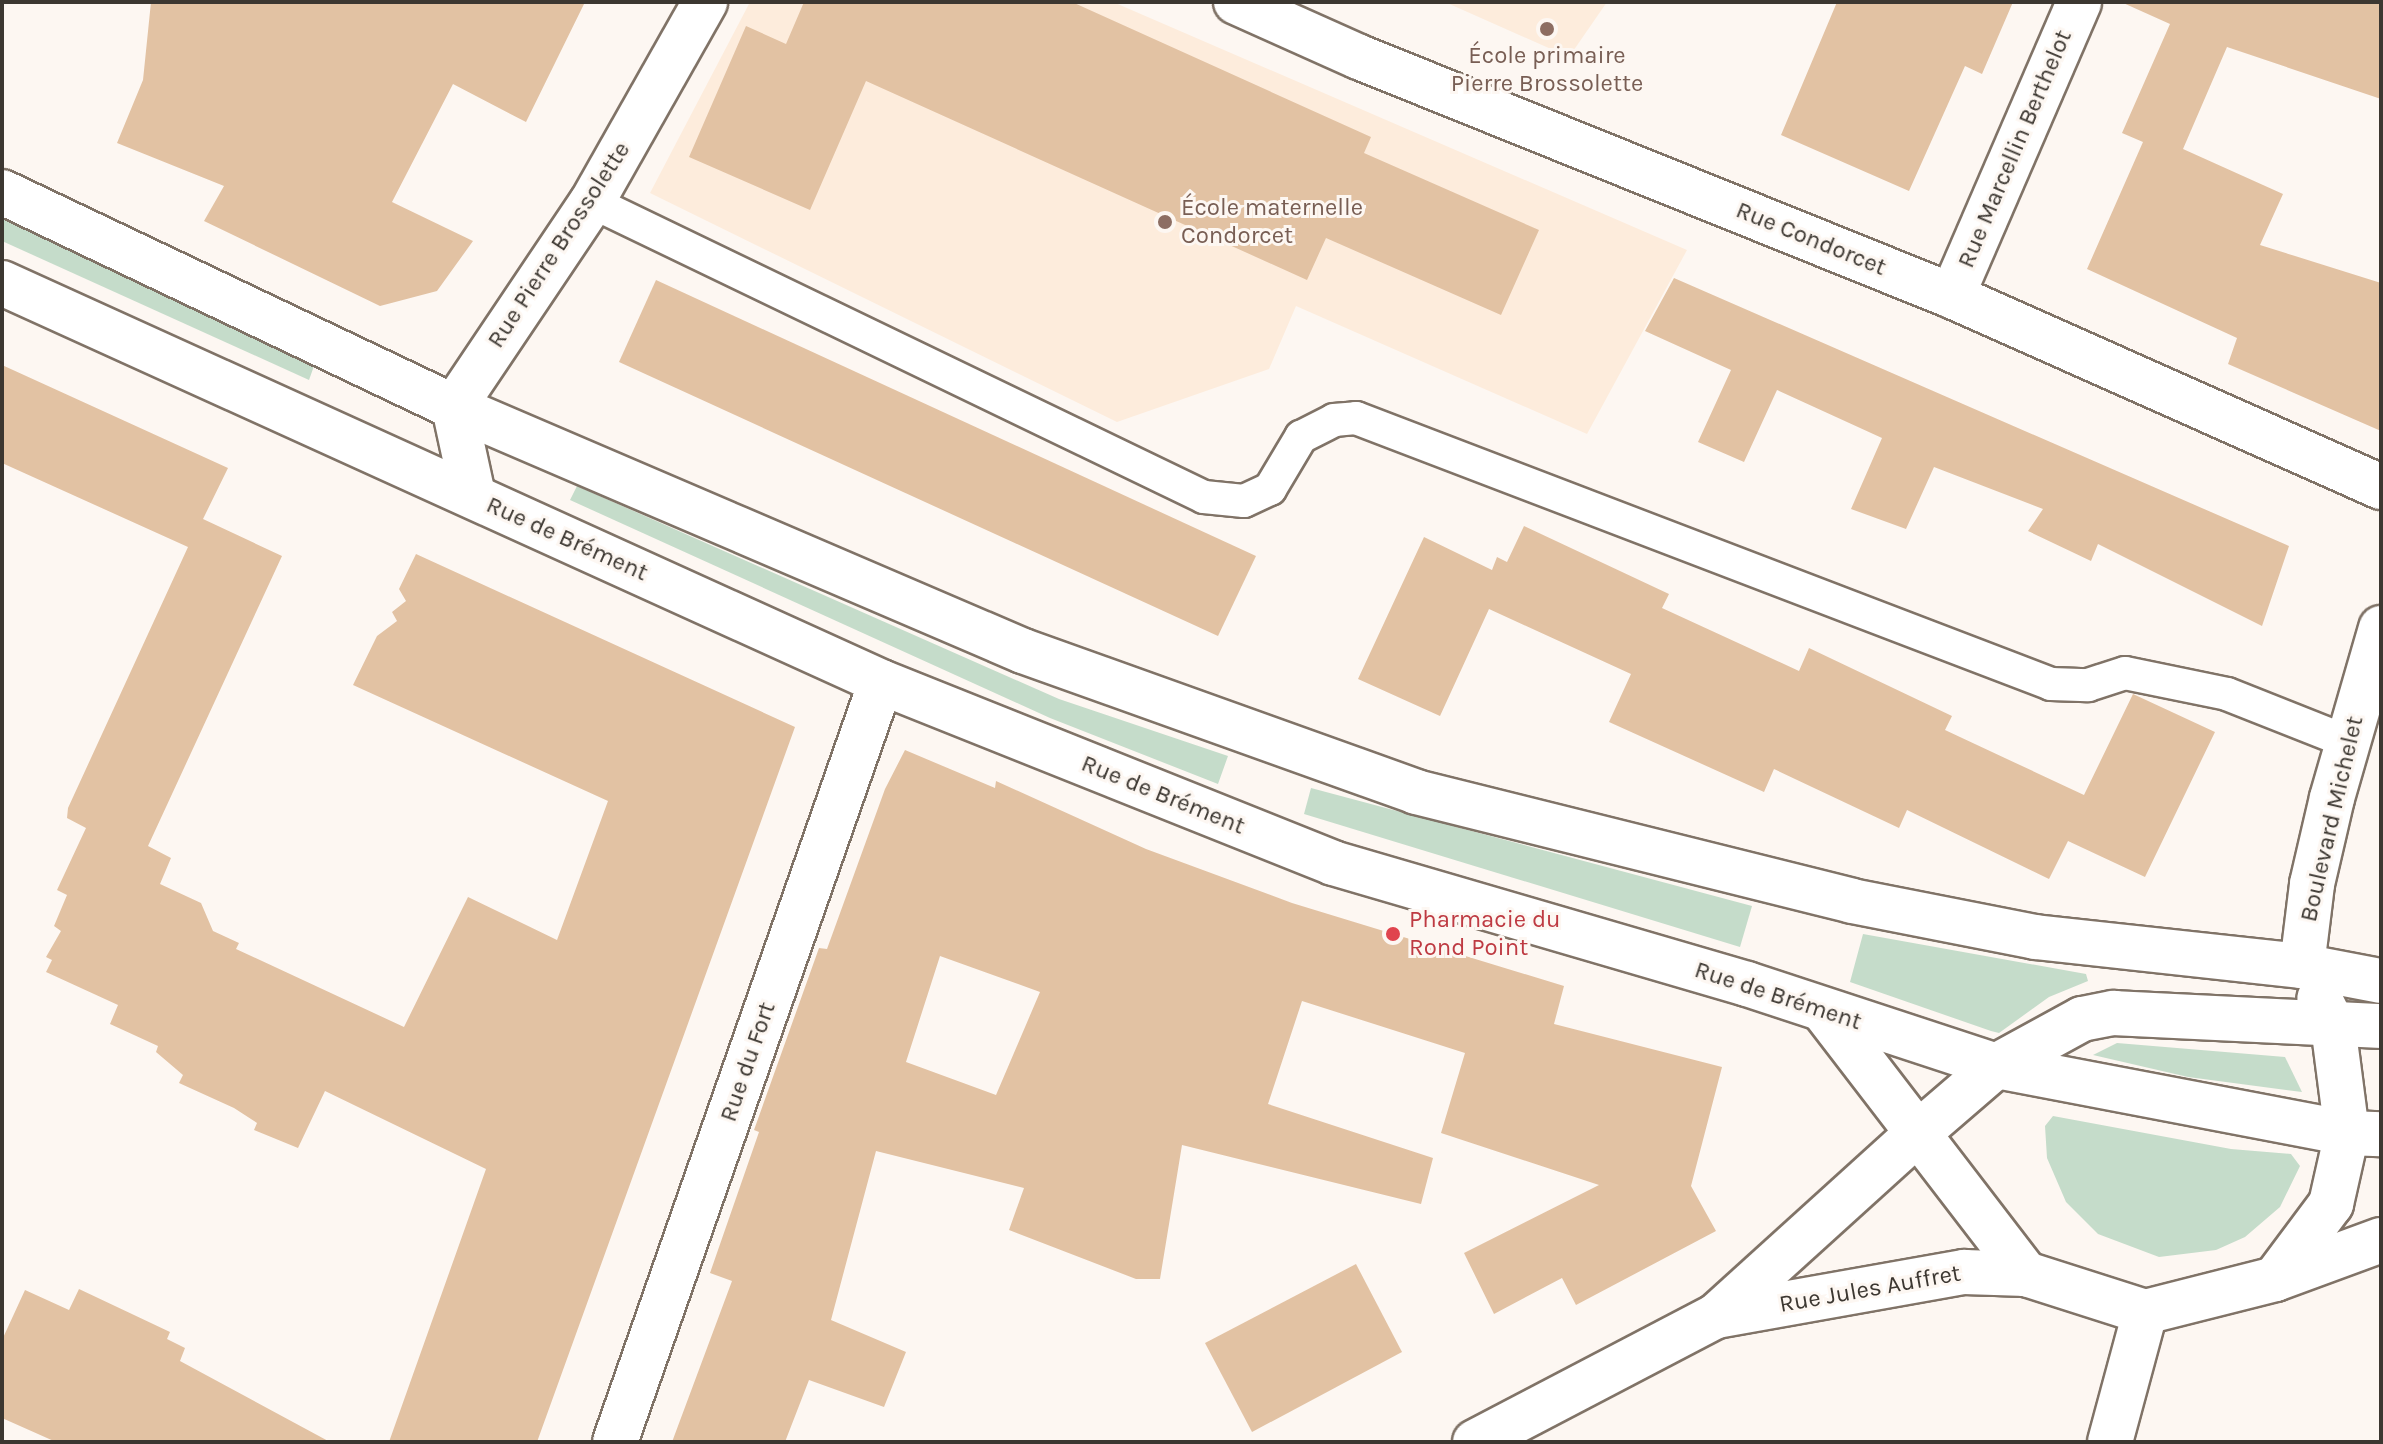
<!DOCTYPE html>
<html>
<head>
<meta charset="utf-8">
<style>
	body { margin:0 }
	#map { position:relative; width:2383px; height:1444px; overflow:hidden; background:#fdf7f2; font-family:Karla,sans-serif }
	div>[style] { position:absolute }
	.built>* { inset:0; background:#fdecdc }
	.green>* { inset:0; background:#c5dcca }
	.building>* { inset:0; background:#e2c2a3 }
	.roads { filter:drop-shadow(2px 0 #807367) drop-shadow(-2px 0 #807367) drop-shadow(0 2px #807367) drop-shadow(0 -2px #807367) }
	.service>* { height:32px; margin:-16px; padding:0 16px; transform-origin:16px; border-radius:16px; background:#fff }
	.minor>* { height:44px; margin:-22px; padding:0 22px; transform-origin:22px; border-radius:22px; background:#fff }
	.tertiary>* { height:44px; margin:-22px; padding:0 22px; transform-origin:22px; border-radius:22px; background:#fff }
	.secondary>* { height:44px; margin:-22px; padding:0 22px; transform-origin:22px; border-radius:22px; background:#fff }
	.dots>* { width:22px; height:22px; translate:-50% -50%; box-sizing:border-box; border:4px solid #fdf7f2; border-radius:50% }
	span { translate:-50% -50%; white-space:nowrap; text-align:center; line-height:1.15; -webkit-text-stroke:6px #fdf7f2; paint-order:stroke }
	.education-label { font-size:24px; color:#785e54 }
	.left { translate:0 -50%; text-align:left }
	.street-label { font-size:24px; color:#3c3731 }
	.health-label { font-size:24px; color:#be3a42 }
	.frame { position:absolute; inset:0; border:4px solid #3c3731; pointer-events:none }
</style>
</head>
<body>
<div id="map">
	<div class="built">
		<div style="clip-path:polygon(750px 2px,1113px 2px,1687px 250px,1587px 434px,1296px 306px,1269px 369px,1117px 422px,650px 193px)"></div>
		<div style="clip-path:polygon(1445px 2px,1607px 2px,1569px 57px)"></div>
	</div>
	<div class="green">
		<div style="clip-path:polygon(2px 210px,314px 366px,309px 380px,2px 241px)"></div>
		<div style="clip-path:polygon(577px 486px,1059px 699px,1228px 756px,1218px 784px,1050px 718px,570px 500px)"></div>
		<div style="clip-path:polygon(1311px 788px,1752px 906px,1740px 947px,1304px 814px)"></div>
		<div style="clip-path:polygon(1863px 934px,2086px 974px,2088px 981px,2049px 997px,1999px 1033px,1991px 1031px,1850px 982px)"></div>
		<div style="clip-path:polygon(2117px 1043px,2285px 1057px,2302px 1092px,2188px 1077px,2093px 1055px)"></div>
		<div style="clip-path:polygon(2053px 1116px,2231px 1149px,2291px 1154px,2300px 1166px,2280px 1207px,2245px 1237px,2216px 1250px,2159px 1257px,2098px 1234px,2066px 1202px,2047px 1158px,2045px 1126px)"></div>
	</div>
	<div class="building">
		<div style="clip-path:polygon(151px 2px,585px 2px,526px 122px,453px 84px,392px 202px,473px 241px,437px 291px,380px 306px,204px 221px,224px 186px,117px 143px,143px 80px)"></div>
		<div style="clip-path:polygon(804px 2px,1072px 2px,1371px 137px,1364px 153px,1539px 230px,1501px 315px,1326px 238px,1307px 280px,866px 81px,810px 210px,689px 157px,746px 26px,786px 44px)"></div>
		<div style="clip-path:polygon(1837px 2px,2013px 2px,1982px 74px,1965px 66px,1909px 191px,1781px 135px)"></div>
		<div style="clip-path:polygon(2121px 2px,2381px 2px,2381px 99px,2227px 47px,2183px 149px,2283px 194px,2260px 245px,2381px 283px,2381px 431px,2228px 364px,2237px 338px,2087px 269px,2143px 142px,2122px 133px,2170px 24px)"></div>
		<div style="clip-path:polygon(1674px 278px,2289px 546px,2262px 626px,2098px 544px,2091px 561px,2028px 531px,2043px 509px,1934px 467px,1906px 529px,1851px 509px,1882px 438px,1777px 390px,1744px 462px,1698px 442px,1731px 370px,1645px 331px)"></div>
		<div style="clip-path:polygon(656px 280px,1256px 556px,1218px 636px,619px 362px)"></div>
		<div style="clip-path:polygon(2px 365px,228px 468px,203px 519px,282px 556px,148px 846px,171px 858px,160px 884px,201px 903px,213px 931px,239px 943px,236px 949px,404px 1027px,468px 897px,557px 940px,608px 801px,353px 685px,377px 636px,397px 621px,392px 612px,406px 601px,399px 589px,416px 554px,795px 727px,537px 1442px,389px 1442px,486px 1169px,325px 1091px,298px 1148px,254px 1130px,257px 1123px,234px 1108px,179px 1083px,183px 1075px,156px 1052px,158px 1046px,110px 1024px,118px 1005px,46px 972px,52px 960px,46px 957px,61px 931px,54px 926px,67px 895px,57px 890px,86px 828px,67px 818px,68px 808px,188px 547px,2px 463px)"></div>
		<div style="clip-path:polygon(1524px 526px,1669px 594px,1662px 608px,1799px 671px,1809px 648px,1952px 716px,1945px 730px,2084px 795px,2133px 694px,2215px 732px,2145px 877px,2068px 841px,2049px 879px,1907px 810px,1899px 828px,1774px 769px,1764px 792px,1609px 722px,1631px 674px,1489px 609px,1440px 716px,1358px 679px,1424px 537px,1492px 570px,1497px 557px,1507px 562px)"></div>
		<div style="clip-path:polygon(evenodd,905px 750px,995px 788px,996px 781px,1146px 849px,1292px 903px,1564px 986px,1554px 1024px,1722px 1067px,1691px 1186px,1716px 1231px,1576px 1305px,1562px 1278px,1494px 1314px,1464px 1253px,1599px 1185px,1441px 1133px,1465px 1053px,1302px 1001px,1268px 1104px,1433px 1158px,1421px 1204px,1182px 1145px,1160px 1279px,1136px 1279px,1009px 1230px,1024px 1188px,876px 1151px,831px 1320px,906px 1352px,884px 1407px,809px 1380px,785px 1442px,672px 1442px,732px 1281px,710px 1273px,759px 1132px,754px 1130px,819px 948px,827px 949px,885px 789px,905px 750px,940px 956px,1040px 992px,996px 1095px,906px 1062px,940px 956px)"></div>
		<div style="clip-path:polygon(1356px 1264px,1402px 1352px,1252px 1432px,1205px 1343px)"></div>
		<div style="clip-path:polygon(79px 1289px,170px 1332px,167px 1339px,185px 1348px,180px 1361px,330px 1442px,56px 1442px,2px 1418px,2px 1340px,25px 1290px,69px 1310px)"></div>
	</div>
	<div class="roads">
		<div class="service">
			<div style="left:592px;top:202px;width:679px;rotate:25.74deg"></div>
			<div style="left:1204px;top:497px;width:40px;rotate:5.7deg"></div>
			<div style="left:1244px;top:501px;width:29px;rotate:-25deg"></div>
			<div style="left:1270px;top:489px;width:61px;rotate:-59.2deg"></div>
			<div style="left:1301px;top:437px;width:37px;rotate:-27deg"></div>
			<div style="left:1334px;top:420px;width:22px;rotate:-5deg"></div>
			<div style="left:1356px;top:418px;width:744px;rotate:20.94deg"></div>
			<div style="left:2051px;top:684px;width:37px;rotate:2deg"></div>
			<div style="left:2088px;top:685px;width:39px;rotate:-18deg"></div>
			<div style="left:2125px;top:673px;width:104px;rotate:11.6deg"></div>
			<div style="left:2227px;top:694px;width:130px;rotate:21.6deg"></div>
		</div>
		<div class="minor">
			<div style="left:1236px;top:2px;width:135px;rotate:24.1deg"></div>
			<div style="left:1359px;top:57px;width:639px;rotate:21.95deg"></div>
			<div style="left:1952px;top:296px;width:470px;rotate:24deg"></div>
			<div style="left:1952px;top:296px;width:320px;rotate:-66.6deg"></div>
			<div style="left:473px;top:495px;width:90px;rotate:-102.2deg"></div>
			<div style="left:454px;top:407px;width:247px;rotate:-56.1deg"></div>
			<div style="left:592px;top:202px;width:230px;rotate:-60.5deg"></div>
			<div style="left:615px;top:1442px;width:805px;rotate:-70.71deg"></div>
			<div style="left:2110px;top:1442px;width:135px;rotate:-74.9deg"></div>
		</div>
		<div class="tertiary">
			<div style="left:2302px;top:966px;width:83px;rotate:-83deg"></div>
			<div style="left:2312px;top:884px;width:88px;rotate:-76.9deg"></div>
			<div style="left:2332px;top:798px;width:177px;rotate:-73.9deg"></div>
			<div style="left:1716px;top:1316px;width:252px;rotate:-10.1deg"></div>
			<div style="left:1964px;top:1272px;width:62px;rotate:1.8deg"></div>
			<div style="left:1475px;top:1442px;width:272px;rotate:-27.6deg"></div>
			<div style="left:1716px;top:1316px;width:271px;rotate:-42.2deg"></div>
		</div>
		<div class="secondary">
			<div style="left:2px;top:192px;width:501px;rotate:25.44deg"></div>
			<div style="left:454px;top:407px;width:619px;rotate:23.21deg"></div>
			<div style="left:1023px;top:651px;width:418px;rotate:19.7deg"></div>
			<div style="left:1416px;top:792px;width:449px;rotate:14deg"></div>
			<div style="left:1852px;top:901px;width:187px;rotate:11.1deg"></div>
			<div style="left:2035px;top:937px;width:269px;rotate:6.2deg"></div>
			<div style="left:2302px;top:966px;width:80px;rotate:10.8deg"></div>
			<div style="left:2px;top:283px;width:965px;rotate:24.41deg"></div>
			<div style="left:881px;top:682px;width:487px;rotate:21.8deg"></div>
			<div style="left:1333px;top:863px;width:431px;rotate:16.3deg"></div>
			<div style="left:1747px;top:984px;width:262px;rotate:18.2deg"></div>
			<div style="left:1996px;top:1066px;width:357px;rotate:10.8deg"></div>
			<div style="left:2347px;top:1133px;width:34px;rotate:2deg"></div>
			<div style="left:1824px;top:1011px;width:332px;rotate:52.5deg"></div>
			<div style="left:2026px;top:1274px;width:125px;rotate:17.7deg"></div>
			<div style="left:2145px;top:1312px;width:134px;rotate:-14.2deg"></div>
			<div style="left:2275px;top:1279px;width:113px;rotate:-20.2deg"></div>
			<div style="left:1917px;top:1134px;width:104px;rotate:-40.7deg"></div>
			<div style="left:1996px;top:1066px;width:98px;rotate:-28.7deg"></div>
			<div style="left:2082px;top:1019px;width:33px;rotate:-11deg"></div>
			<div style="left:2114px;top:1013px;width:267px;rotate:2.8deg"></div>
			<div style="left:2275px;top:1279px;width:94px;rotate:-53.3deg"></div>
			<div style="left:2331px;top:1204px;width:73px;rotate:-77.3deg"></div>
			<div style="left:2347px;top:1133px;width:109px;rotate:-97.4deg"></div>
			<div style="left:2333px;top:1025px;width:30px;rotate:-117deg"></div>
		</div>
	</div>
	<div class="dots">
		<div style="left:1547px;top:29px;background:#8d6e63"></div>
		<div style="left:1165px;top:222px;background:#8d6e63"></div>
		<div style="left:1393px;top:934px;background:#e0444e"></div>
	</div>
	<div class="education-label">
		<span style="left:1547px;top:70px">École primaire<br>Pierre Brossolette</span>
		<span class="left" style="left:1181px;top:222px">École maternelle<br>Condorcet</span>
	</div>
	<div class="street-label">
		<span style="left:2015px;top:149px;rotate:-67deg">Rue Marcellin Berthelot</span>
		<span style="left:1811px;top:239px;rotate:22deg">Rue Condorcet</span>
		<span style="left:559px;top:245px;rotate:-57deg">Rue Pierre Brossolette</span>
		<span style="left:567px;top:539px;rotate:24deg">Rue de Brément</span>
		<span style="left:1163px;top:795px;rotate:22deg">Rue de Brément</span>
		<span style="left:2332px;top:819px;rotate:-77deg">Boulevard Michelet</span>
		<span style="left:1778px;top:996px;rotate:18deg">Rue de Brément</span>
		<span style="left:748px;top:1062px;rotate:-71deg">Rue du Fort</span>
		<span style="left:1870px;top:1289px;rotate:-10deg">Rue Jules Auffret</span>
	</div>
	<div class="health-label">
		<span class="left" style="left:1409px;top:934px">Pharmacie du<br>Rond Point</span>
	</div>
	<div class="frame"></div>
</div>
</body>
</html>
